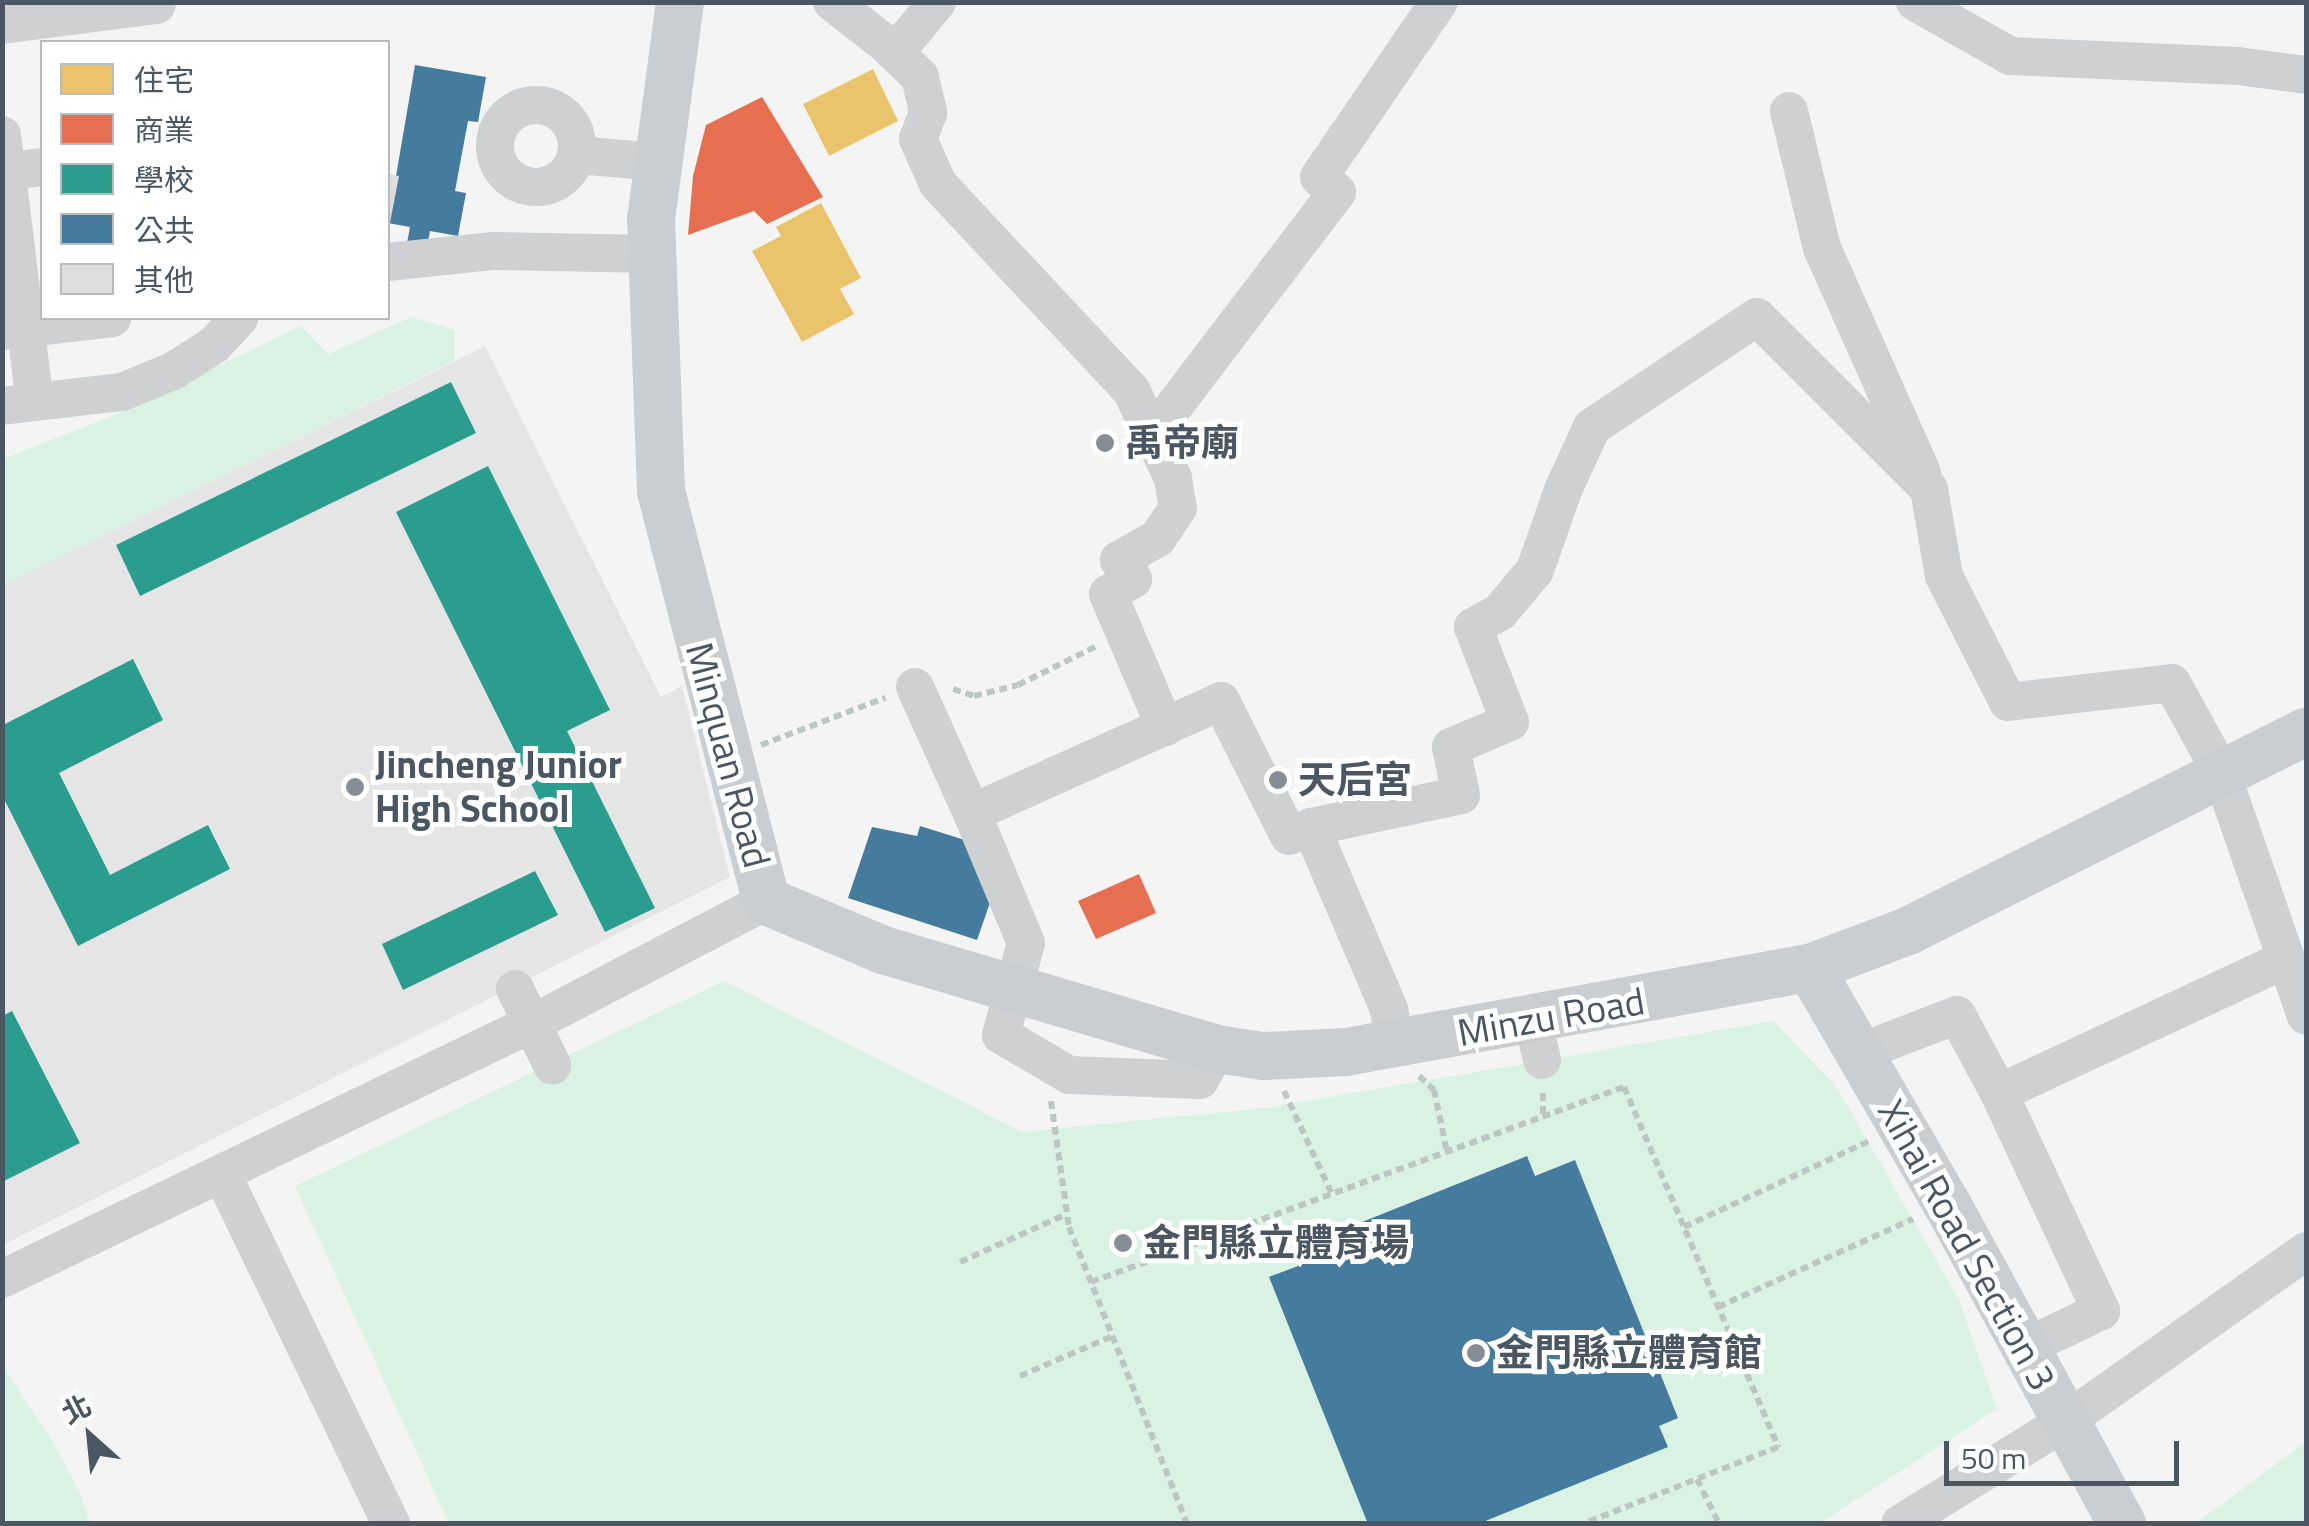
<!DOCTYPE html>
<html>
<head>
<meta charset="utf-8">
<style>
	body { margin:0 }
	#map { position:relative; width:2309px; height:1526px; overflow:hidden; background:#f4f4f4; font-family:"Titillium Web","Noto Sans TC",sans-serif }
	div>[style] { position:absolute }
	.education>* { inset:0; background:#e6e5e6 }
	.green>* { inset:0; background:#d9f2e3 }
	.homes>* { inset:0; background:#e9c46a }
	.shops>* { inset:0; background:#e76f51 }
	.schools>* { inset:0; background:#2a9d8f }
	.public>* { inset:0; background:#457b9d }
	.building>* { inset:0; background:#ddddde }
	.path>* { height:6px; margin-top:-3px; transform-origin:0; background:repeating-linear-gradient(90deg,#bcc7c4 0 8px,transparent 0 13px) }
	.minor>* { height:38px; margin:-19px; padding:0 19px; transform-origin:19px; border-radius:19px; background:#ced0d2 }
	.minor>.ring { margin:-19px; padding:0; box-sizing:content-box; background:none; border:38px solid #ced0d2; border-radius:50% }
	.major>* { height:48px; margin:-24px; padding:0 24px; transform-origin:24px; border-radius:24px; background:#caced1 }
	.dots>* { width:28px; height:28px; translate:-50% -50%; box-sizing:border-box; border:5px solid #fff; border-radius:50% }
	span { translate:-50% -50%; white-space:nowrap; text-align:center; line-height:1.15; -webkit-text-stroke:10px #fff; paint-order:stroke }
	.poi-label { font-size:38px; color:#4a5661; font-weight:700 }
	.left { translate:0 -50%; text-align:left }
	.street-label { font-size:38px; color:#4a5661 }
	.frame { position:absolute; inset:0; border:5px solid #4a5661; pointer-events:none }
	.legend { position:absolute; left:40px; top:40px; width:350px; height:280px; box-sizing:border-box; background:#fff; border:2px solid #b7bbc0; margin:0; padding:12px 18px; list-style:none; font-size:30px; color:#4a5661 }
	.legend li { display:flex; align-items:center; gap:20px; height:50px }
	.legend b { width:50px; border:2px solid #b7bbc0 }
	.north { position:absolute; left:40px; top:1386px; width:100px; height:100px; -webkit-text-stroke:8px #fff; paint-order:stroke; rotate:333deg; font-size:28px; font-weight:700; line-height:40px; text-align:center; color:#4a5661 }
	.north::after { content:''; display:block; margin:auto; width:35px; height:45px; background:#4a5661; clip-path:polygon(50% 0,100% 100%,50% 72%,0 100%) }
	.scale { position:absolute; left:1944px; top:1441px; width:235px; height:45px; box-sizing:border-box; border:5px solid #4a5661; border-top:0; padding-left:12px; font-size:30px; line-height:35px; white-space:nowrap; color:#4a5661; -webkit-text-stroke:8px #fff; paint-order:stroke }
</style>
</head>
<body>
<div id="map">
	<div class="education">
		<div style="clip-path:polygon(485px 346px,661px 697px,682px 686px,730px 877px,3px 1245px,3px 585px)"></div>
	</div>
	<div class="green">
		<div style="clip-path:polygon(411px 317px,455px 330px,455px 360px,3px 585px,3px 459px,122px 412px,301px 326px,328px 354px)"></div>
		<div style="clip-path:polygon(724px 981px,1022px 1132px,1266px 1108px,1773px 1021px,1834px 1084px,1851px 1112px,1959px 1300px,1997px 1409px,1820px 1523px,449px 1523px,295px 1186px)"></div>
		<div style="clip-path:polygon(2px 1364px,57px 1449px,81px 1495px,90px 1523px,3px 1523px)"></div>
		<div style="clip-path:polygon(2306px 1442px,2306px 1523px,2196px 1523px)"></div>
	</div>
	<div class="homes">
		<div style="clip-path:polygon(873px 69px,898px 121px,829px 156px,803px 104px)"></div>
		<div style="clip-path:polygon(821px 203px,861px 278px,840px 289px,854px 314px,802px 342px,752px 251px,781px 236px,776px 227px)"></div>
	</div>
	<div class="shops">
		<div style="clip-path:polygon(762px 97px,823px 197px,767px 224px,754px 211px,688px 235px,693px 176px,706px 125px)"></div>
		<div style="clip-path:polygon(1139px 874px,1156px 913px,1096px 939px,1078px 901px)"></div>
	</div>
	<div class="schools">
		<div style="clip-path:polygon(451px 382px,476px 433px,140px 596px,116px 545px)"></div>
		<div style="clip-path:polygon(488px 466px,610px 710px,567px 731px,655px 908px,605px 932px,396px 512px)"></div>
		<div style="clip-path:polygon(133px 659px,163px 720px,59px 773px,110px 875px,208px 825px,230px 869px,78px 946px,2px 795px,3px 725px)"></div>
		<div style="clip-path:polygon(535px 871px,558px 915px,403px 990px,382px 944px)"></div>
		<div style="clip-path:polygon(12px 1011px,80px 1143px,2px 1182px,2px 1016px)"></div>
	</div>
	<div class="public">
		<div style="clip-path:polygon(415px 65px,486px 77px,478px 122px,468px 121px,455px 191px,466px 193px,458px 236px,430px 231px,427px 247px,407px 243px,410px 227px,388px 223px)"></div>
		<div style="clip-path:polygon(920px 826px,968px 841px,992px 897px,977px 940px,848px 898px,872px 827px,917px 836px)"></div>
		<div style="clip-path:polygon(1527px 1156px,1535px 1176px,1575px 1160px,1678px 1418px,1659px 1426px,1668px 1447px,1478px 1524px,1368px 1524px,1269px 1277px,1298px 1266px,1292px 1250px)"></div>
	</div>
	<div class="building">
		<div style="clip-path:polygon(388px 174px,399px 176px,389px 228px,388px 228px)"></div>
	</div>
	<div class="path">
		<div style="left:953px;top:689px;width:22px;rotate:18deg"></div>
		<div style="left:974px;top:696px;width:45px;rotate:-14deg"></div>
		<div style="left:1018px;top:685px;width:86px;rotate:-26.3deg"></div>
		<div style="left:761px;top:745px;width:133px;rotate:-20.8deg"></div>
		<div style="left:1419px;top:1076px;width:21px;rotate:43deg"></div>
		<div style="left:1434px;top:1090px;width:63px;rotate:78.2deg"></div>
		<div style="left:1284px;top:1091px;width:114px;rotate:65deg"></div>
		<div style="left:1543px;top:1093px;width:24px;rotate:90deg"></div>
		<div style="left:1051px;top:1101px;width:127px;rotate:81.9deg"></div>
		<div style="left:1069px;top:1227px;width:320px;rotate:68.3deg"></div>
		<div style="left:1684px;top:1227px;width:204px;rotate:-24.9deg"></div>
		<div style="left:960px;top:1262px;width:117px;rotate:-24.2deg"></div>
		<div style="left:1091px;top:1282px;width:568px;rotate:-20.1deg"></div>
		<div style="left:1624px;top:1087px;width:392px;rotate:66.8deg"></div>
		<div style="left:1778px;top:1447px;width:210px;rotate:158.5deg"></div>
		<div style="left:1718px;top:1307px;width:214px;rotate:-24.3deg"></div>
		<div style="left:1020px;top:1376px;width:101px;rotate:-23.3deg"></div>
		<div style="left:1697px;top:1479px;width:50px;rotate:63.9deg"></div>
	</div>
	<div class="minor">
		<div style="left:832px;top:2px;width:70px;rotate:38deg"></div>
		<div style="left:887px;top:45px;width:46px;rotate:44.1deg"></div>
		<div style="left:920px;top:77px;width:37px;rotate:77deg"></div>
		<div style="left:928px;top:113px;width:28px;rotate:111deg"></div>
		<div style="left:918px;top:139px;width:49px;rotate:66deg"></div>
		<div style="left:938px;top:184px;width:282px;rotate:46.9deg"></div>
		<div style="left:1131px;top:390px;width:98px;rotate:64.5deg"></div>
		<div style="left:1173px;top:478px;width:30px;rotate:81deg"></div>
		<div style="left:1178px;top:508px;width:36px;rotate:124deg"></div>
		<div style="left:1158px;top:538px;width:45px;rotate:150.6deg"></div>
		<div style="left:1119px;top:560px;width:24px;rotate:54deg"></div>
		<div style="left:1133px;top:579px;width:29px;rotate:149deg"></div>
		<div style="left:1108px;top:594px;width:145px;rotate:66.8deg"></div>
		<div style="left:1915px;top:2px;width:109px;rotate:29.6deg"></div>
		<div style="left:2010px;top:56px;width:228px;rotate:2.5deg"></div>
		<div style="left:2238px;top:66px;width:69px;rotate:7.5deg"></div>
		<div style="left:2px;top:25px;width:156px;rotate:-7.4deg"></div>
		<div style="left:895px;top:53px;width:66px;rotate:-50.5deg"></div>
		<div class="ring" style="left:495px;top:105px;width:44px;height:44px"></div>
		<div style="left:1789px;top:111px;width:141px;rotate:76.5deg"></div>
		<div style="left:1822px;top:248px;width:246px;rotate:66deg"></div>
		<div style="left:2px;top:135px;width:269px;rotate:83deg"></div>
		<div style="left:576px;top:155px;width:81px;rotate:4.9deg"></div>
		<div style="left:2px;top:172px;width:40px;rotate:-7.1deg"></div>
		<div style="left:388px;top:262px;width:106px;rotate:-6deg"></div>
		<div style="left:493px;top:251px;width:159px;rotate:1.1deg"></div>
		<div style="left:5px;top:331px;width:108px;rotate:-6.9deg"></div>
		<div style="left:2px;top:406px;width:121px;rotate:-6.7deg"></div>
		<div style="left:122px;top:392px;width:55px;rotate:-22.4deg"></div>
		<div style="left:173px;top:371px;width:49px;rotate:-32.4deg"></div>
		<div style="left:214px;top:345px;width:37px;rotate:-47deg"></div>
		<div style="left:1152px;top:435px;width:305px;rotate:-52.7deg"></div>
		<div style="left:1337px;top:192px;width:23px;rotate:-140deg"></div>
		<div style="left:1319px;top:177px;width:212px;rotate:-55.6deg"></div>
		<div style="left:915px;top:687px;width:138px;rotate:65.7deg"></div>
		<div style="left:1311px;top:827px;width:198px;rotate:66.8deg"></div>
		<div style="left:1389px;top:1009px;width:37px;rotate:81deg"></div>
		<div style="left:515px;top:989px;width:85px;rotate:64deg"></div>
		<div style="left:1533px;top:1020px;width:41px;rotate:77.3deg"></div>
		<div style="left:1217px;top:1049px;width:35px;rotate:119deg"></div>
		<div style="left:1200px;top:1080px;width:131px;rotate:-177.8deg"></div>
		<div style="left:1069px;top:1075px;width:79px;rotate:-149.5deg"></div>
		<div style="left:1001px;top:1035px;width:95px;rotate:-74.8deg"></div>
		<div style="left:1026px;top:943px;width:141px;rotate:-112.6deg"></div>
		<div style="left:972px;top:813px;width:273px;rotate:-24.2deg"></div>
		<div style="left:1221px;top:701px;width:151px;rotate:63.3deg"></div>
		<div style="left:1289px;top:836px;width:24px;rotate:-22deg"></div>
		<div style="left:1311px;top:827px;width:153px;rotate:-12deg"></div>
		<div style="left:1461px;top:795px;width:49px;rotate:-101.8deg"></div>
		<div style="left:1451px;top:747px;width:64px;rotate:-23deg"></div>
		<div style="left:1510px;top:722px;width:102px;rotate:-111.3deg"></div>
		<div style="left:1473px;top:627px;width:31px;rotate:-29deg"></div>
		<div style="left:1500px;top:612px;width:55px;rotate:-50.2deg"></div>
		<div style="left:1535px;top:570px;width:85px;rotate:-70.7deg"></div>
		<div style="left:1563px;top:490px;width:69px;rotate:-65.3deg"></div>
		<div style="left:1592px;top:427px;width:198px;rotate:-33.7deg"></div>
		<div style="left:1757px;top:317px;width:243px;rotate:45deg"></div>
		<div style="left:1929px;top:489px;width:88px;rotate:80.2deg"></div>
		<div style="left:1944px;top:576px;width:141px;rotate:63.1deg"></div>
		<div style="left:2008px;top:702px;width:165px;rotate:-6.6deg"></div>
		<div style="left:2172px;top:683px;width:102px;rotate:61.2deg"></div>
		<div style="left:2221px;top:772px;width:258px;rotate:70.8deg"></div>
		<div style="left:1858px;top:1053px;width:106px;rotate:-21deg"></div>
		<div style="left:1957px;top:1015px;width:89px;rotate:61.7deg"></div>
		<div style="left:1999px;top:1093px;width:317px;rotate:-25deg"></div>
		<div style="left:1999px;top:1093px;width:241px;rotate:64.9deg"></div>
		<div style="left:2101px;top:1311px;width:83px;rotate:154.4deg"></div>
		<div style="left:222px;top:1174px;width:389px;rotate:64.2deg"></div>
		<div style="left:2px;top:1279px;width:589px;rotate:-25.74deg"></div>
		<div style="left:533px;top:1023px;width:263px;rotate:-27.6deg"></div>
		<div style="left:1900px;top:1524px;width:195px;rotate:-31.8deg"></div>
		<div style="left:2066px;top:1421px;width:294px;rotate:-35.3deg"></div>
	</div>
	<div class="major">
		<div style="left:680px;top:2px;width:218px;rotate:97.6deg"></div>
		<div style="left:651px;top:218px;width:273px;rotate:87.9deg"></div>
		<div style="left:661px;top:491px;width:423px;rotate:75.6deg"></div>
		<div style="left:766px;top:901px;width:127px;rotate:22.7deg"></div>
		<div style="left:883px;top:950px;width:348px;rotate:16.5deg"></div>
		<div style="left:1217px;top:1049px;width:47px;rotate:8.7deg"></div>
		<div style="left:1263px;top:1056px;width:83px;rotate:-2.8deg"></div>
		<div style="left:1346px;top:1052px;width:472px;rotate:-10.3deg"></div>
		<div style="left:1810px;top:968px;width:105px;rotate:-20.7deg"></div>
		<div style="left:1908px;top:931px;width:445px;rotate:-26.6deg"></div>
		<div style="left:1810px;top:968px;width:273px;rotate:59.9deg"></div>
		<div style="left:1947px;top:1204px;width:365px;rotate:61.3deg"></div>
	</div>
	<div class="dots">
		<div style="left:1105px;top:443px;background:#868d94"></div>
		<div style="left:1278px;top:780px;background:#868d94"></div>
		<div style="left:355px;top:787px;background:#868d94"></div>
		<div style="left:1123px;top:1243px;background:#868d94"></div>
		<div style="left:1476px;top:1353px;background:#868d94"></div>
	</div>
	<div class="poi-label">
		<span class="left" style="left:1125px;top:443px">禹帝廟</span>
		<span class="left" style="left:375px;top:787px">Jincheng Junior<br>High School</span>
		<span class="left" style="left:1298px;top:780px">天后宮</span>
		<span class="left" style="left:1143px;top:1243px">金門縣立體育場</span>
		<span class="left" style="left:1496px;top:1353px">金門縣立體育館</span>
	</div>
	<div class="street-label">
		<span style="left:728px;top:755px;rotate:75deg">Minquan Road</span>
		<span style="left:1551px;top:1017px;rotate:-10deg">Minzu Road</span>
		<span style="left:1967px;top:1245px;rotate:61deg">Xihai Road Section 3</span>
	</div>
	<div class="frame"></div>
	<ul class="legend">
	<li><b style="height:28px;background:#e9c46a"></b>住宅</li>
	<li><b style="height:28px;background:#e76f51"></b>商業</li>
	<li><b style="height:28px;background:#2a9d8f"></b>學校</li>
	<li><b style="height:28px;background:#457b9d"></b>公共</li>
	<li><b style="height:28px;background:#ddddde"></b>其他</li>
	</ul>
	<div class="north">北</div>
	<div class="scale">50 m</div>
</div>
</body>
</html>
